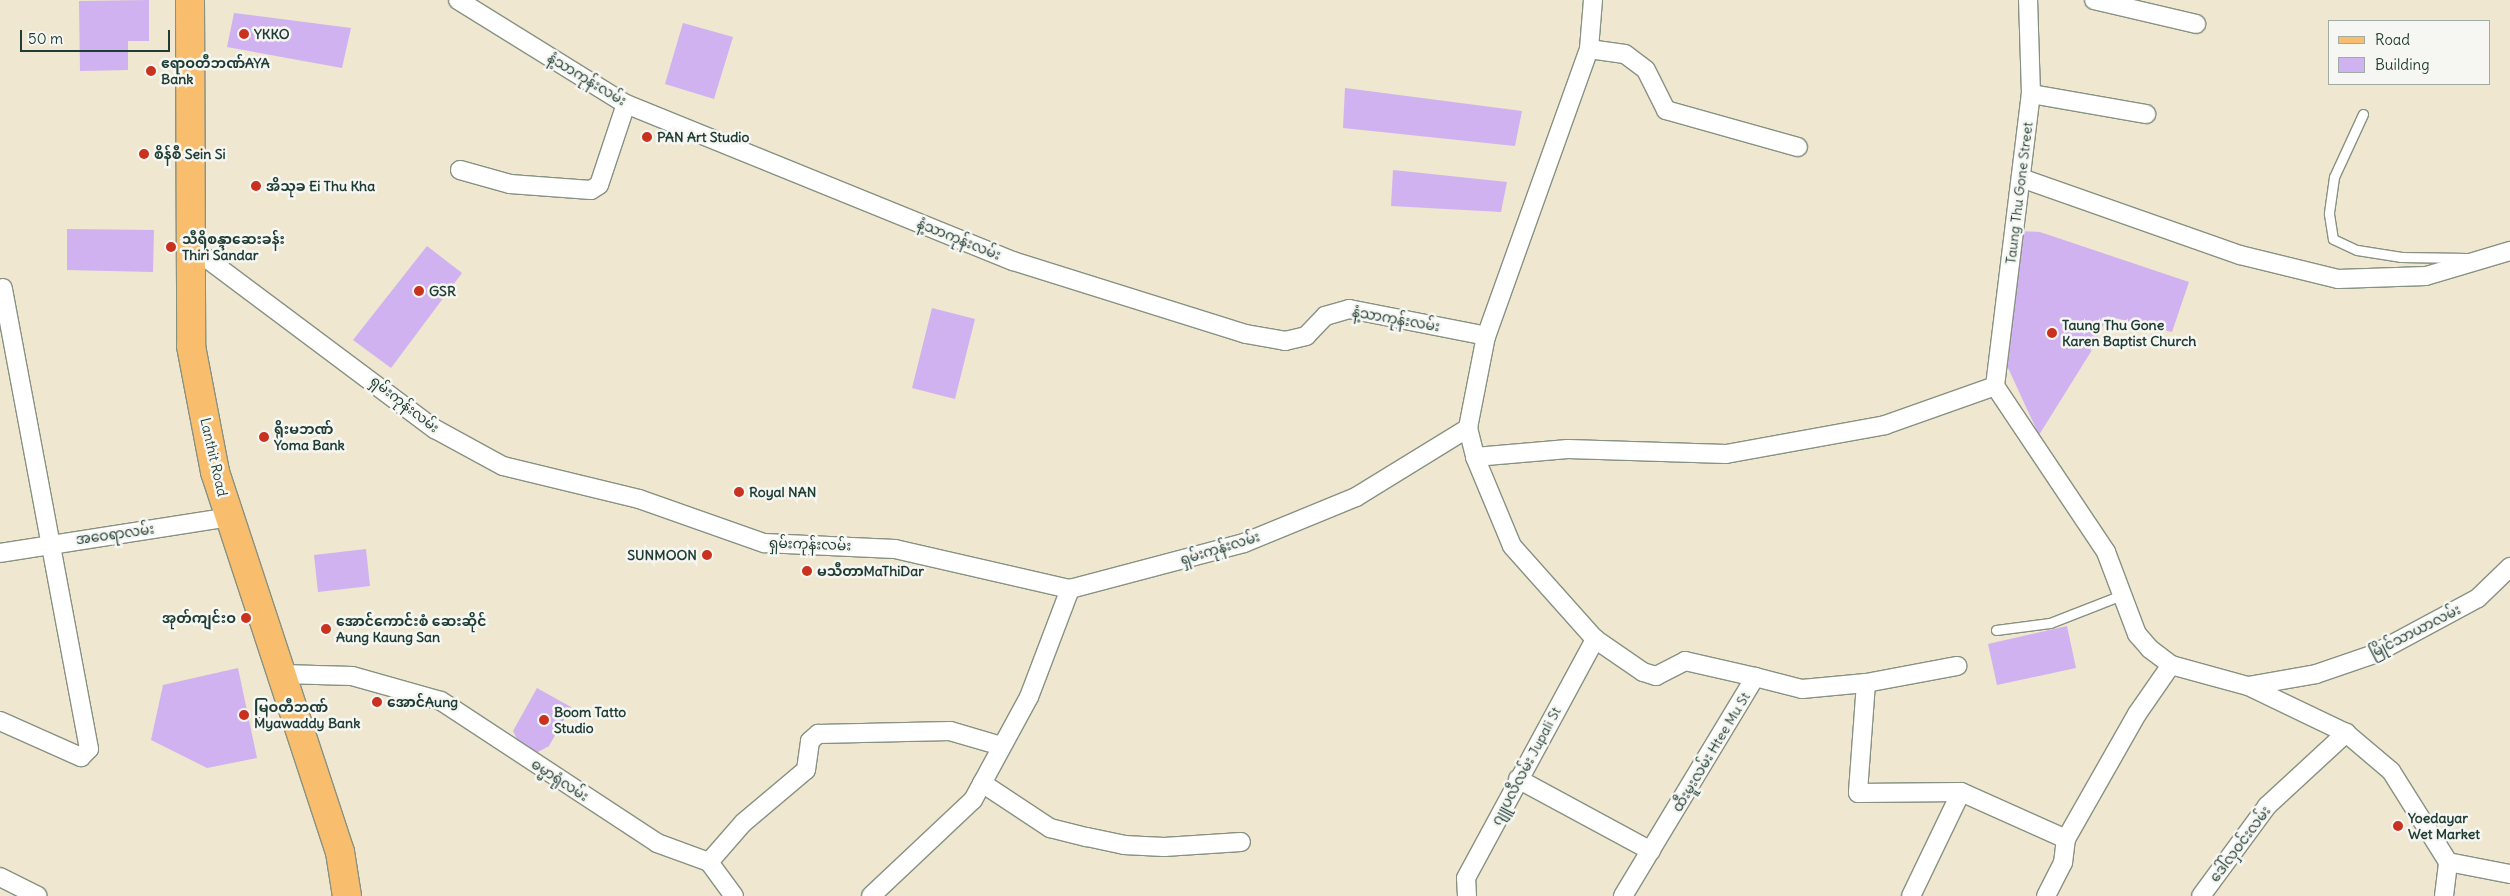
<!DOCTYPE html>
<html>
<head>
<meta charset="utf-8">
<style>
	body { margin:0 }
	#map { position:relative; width:2510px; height:896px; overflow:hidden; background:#efe7cf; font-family:Delius,"Noto Sans Myanmar",sans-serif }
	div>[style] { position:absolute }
	.building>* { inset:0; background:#d0b2f1 }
	.roads { filter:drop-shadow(1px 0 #879282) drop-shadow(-1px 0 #879282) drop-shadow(0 1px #879282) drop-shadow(0 -1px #879282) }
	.service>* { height:9px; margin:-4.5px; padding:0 4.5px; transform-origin:4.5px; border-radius:4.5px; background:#fff }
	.minor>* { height:18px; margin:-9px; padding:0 9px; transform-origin:9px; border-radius:9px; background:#fff }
	.primary>* { height:28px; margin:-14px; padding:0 14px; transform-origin:14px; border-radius:14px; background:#f9be6d }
	.dots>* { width:14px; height:14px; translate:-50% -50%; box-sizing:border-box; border:2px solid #f6f6f2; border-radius:50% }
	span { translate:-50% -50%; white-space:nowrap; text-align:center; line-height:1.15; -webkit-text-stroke:5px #f6f6f2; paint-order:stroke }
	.poi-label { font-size:14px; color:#1f3d34; font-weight:700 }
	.left { translate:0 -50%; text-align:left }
	.right { translate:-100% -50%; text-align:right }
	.street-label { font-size:14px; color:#1f3d34 }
	.legend { position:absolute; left:2328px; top:20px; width:162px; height:65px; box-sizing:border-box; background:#f6f6f2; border:1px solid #a0aca6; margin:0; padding:6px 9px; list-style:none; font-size:15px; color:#1f3d34 }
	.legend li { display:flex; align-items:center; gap:10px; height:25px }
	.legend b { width:25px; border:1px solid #a0aca6 }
	.scale { position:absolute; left:20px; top:30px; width:150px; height:22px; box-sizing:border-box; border:2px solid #1f3d34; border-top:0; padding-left:6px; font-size:15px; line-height:18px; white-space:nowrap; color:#1f3d34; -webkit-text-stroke:4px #f6f6f2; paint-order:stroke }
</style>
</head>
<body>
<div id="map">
	<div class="building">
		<div style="clip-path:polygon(149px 0,149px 41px,128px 41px,128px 70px,80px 71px,79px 1px)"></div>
		<div style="clip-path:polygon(234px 13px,351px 28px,342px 68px,227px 47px)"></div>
		<div style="clip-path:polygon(683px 23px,733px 37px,714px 99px,665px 84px)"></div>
		<div style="clip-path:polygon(1345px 88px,1522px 111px,1515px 146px,1343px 128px)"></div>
		<div style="clip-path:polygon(1393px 170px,1507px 182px,1501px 212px,1391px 206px)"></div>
		<div style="clip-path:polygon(67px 229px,154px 230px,153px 272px,67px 270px)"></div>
		<div style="clip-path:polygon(2020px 231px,2040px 232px,2189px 282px,2172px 332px,2107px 316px,2092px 350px,2039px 435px,2003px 357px)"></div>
		<div style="clip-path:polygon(427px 246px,462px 273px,391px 368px,353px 340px)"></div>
		<div style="clip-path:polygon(932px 308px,975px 319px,955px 399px,912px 388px)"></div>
		<div style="clip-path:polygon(366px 549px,370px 586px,318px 592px,314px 555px)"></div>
		<div style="clip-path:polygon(2067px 626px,2076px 668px,1997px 685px,1988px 644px)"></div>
		<div style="clip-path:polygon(238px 668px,257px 758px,207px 768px,151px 740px,163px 685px)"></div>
		<div style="clip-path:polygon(537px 688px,571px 707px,549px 746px,527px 758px,513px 731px)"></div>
	</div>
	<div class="roads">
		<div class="service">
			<div style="left:2363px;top:114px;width:69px;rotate:114.7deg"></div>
			<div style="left:2334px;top:177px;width:37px;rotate:98deg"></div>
			<div style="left:2329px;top:214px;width:25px;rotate:81deg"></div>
			<div style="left:2333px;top:239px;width:26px;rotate:25deg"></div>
			<div style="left:2357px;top:250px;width:45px;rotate:9deg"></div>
			<div style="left:2401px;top:257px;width:66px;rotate:0.9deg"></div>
			<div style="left:1996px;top:630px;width:54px;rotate:-7.4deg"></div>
			<div style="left:2050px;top:623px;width:77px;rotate:-21.3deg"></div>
		</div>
		<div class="minor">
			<div style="left:458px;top:0;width:198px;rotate:31.8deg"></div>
			<div style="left:626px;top:104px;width:418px;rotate:22.1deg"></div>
			<div style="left:1013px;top:261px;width:244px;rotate:17.4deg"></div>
			<div style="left:1246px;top:334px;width:40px;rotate:10deg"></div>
			<div style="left:1285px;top:341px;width:22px;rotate:-13deg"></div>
			<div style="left:1306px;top:336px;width:28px;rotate:-46deg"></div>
			<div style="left:1325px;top:316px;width:25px;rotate:-16deg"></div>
			<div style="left:1349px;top:309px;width:140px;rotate:11.1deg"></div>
			<div style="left:1593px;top:0;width:49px;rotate:94.7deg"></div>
			<div style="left:1589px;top:49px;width:305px;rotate:109.7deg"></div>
			<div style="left:1486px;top:336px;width:94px;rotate:101.1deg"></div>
			<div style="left:1468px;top:428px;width:30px;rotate:76deg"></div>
			<div style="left:1475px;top:457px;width:96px;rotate:67.4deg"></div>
			<div style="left:1512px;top:546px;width:125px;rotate:48.3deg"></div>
			<div style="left:1595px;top:639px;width:58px;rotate:34.5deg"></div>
			<div style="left:1643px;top:672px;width:14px;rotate:17deg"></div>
			<div style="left:1656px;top:676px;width:33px;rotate:-27deg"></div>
			<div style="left:1685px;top:661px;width:72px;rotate:12.9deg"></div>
			<div style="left:2094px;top:0;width:105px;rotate:13.2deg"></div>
			<div style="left:1589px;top:49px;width:36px;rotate:8deg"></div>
			<div style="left:1625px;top:54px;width:26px;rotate:37deg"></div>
			<div style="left:1646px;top:70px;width:45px;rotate:63.4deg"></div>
			<div style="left:1666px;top:110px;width:137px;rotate:15.7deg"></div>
			<div style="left:2031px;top:94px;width:117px;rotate:9.9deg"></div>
			<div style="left:460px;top:170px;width:52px;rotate:15.6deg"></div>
			<div style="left:510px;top:184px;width:81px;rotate:4.2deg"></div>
			<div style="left:591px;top:190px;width:9px;rotate:-32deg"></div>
			<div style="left:599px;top:185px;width:85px;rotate:-71.6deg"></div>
			<div style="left:2021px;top:178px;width:232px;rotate:19.4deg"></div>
			<div style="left:2240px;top:255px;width:101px;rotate:13.8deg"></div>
			<div style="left:2338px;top:279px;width:88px;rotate:-2deg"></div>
			<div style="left:2426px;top:276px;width:88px;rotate:-16.6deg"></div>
			<div style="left:194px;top:249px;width:301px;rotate:36.8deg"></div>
			<div style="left:435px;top:429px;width:77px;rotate:28.6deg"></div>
			<div style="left:503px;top:466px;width:140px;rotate:13.6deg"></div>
			<div style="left:639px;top:499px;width:133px;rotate:19.4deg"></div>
			<div style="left:764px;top:543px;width:131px;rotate:2.6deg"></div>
			<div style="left:895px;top:549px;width:180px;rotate:12.9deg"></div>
			<div style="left:1070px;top:589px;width:180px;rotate:-14.8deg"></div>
			<div style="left:1244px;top:543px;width:121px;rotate:-22.3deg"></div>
			<div style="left:1356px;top:497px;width:132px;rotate:-31.6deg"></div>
			<div style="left:1995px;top:386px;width:200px;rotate:56.2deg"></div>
			<div style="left:2106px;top:552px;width:88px;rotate:69.3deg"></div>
			<div style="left:2137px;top:634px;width:20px;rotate:49deg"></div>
			<div style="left:2150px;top:649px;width:26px;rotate:37deg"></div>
			<div style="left:2171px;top:665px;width:80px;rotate:15.3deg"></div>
			<div style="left:2248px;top:686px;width:109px;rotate:25.6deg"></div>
			<div style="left:2346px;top:733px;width:59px;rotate:40.2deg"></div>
			<div style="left:2391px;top:771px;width:107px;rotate:57.9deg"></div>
			<div style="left:1995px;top:386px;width:294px;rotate:-83deg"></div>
			<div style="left:2031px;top:94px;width:94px;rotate:-91.8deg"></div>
			<div style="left:1475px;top:457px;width:93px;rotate:-4.9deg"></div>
			<div style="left:1568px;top:449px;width:158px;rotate:1.8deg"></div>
			<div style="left:1726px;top:454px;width:162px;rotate:-10.3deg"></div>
			<div style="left:1885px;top:425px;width:117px;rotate:-19.5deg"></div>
			<div style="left:0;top:553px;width:233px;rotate:-8.9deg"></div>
			<div style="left:282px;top:674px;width:70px;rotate:1.6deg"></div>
			<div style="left:352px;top:676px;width:92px;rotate:15.7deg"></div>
			<div style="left:441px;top:701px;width:258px;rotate:33.3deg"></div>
			<div style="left:657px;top:843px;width:55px;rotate:20.1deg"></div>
			<div style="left:709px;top:862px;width:52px;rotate:-48.9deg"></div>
			<div style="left:743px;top:823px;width:82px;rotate:-40.1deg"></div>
			<div style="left:806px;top:770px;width:29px;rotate:-82deg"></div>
			<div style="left:810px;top:741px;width:11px;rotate:-41deg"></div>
			<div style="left:818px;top:734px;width:132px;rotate:-1.3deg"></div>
			<div style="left:950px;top:731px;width:53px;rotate:16.4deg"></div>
			<div style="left:1866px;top:683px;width:110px;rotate:94.2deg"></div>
			<div style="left:1858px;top:793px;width:103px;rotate:-0.6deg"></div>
			<div style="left:1961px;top:792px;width:115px;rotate:24.1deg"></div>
			<div style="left:2066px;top:839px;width:144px;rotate:-60.4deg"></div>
			<div style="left:2137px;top:714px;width:60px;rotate:-55.2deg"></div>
			<div style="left:2248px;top:686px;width:69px;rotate:-10deg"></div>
			<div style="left:2316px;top:674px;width:61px;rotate:-19deg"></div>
			<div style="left:2374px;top:654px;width:118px;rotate:-28.3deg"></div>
			<div style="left:2478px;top:598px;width:45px;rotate:-44.1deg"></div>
			<div style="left:0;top:721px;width:89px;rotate:24deg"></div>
			<div style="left:81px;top:757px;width:11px;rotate:-45deg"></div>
			<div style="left:89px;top:749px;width:469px;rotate:-100.6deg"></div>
			<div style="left:1518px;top:779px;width:151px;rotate:28.4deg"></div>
			<div style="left:982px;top:783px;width:82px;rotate:33.5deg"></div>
			<div style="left:1050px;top:828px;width:38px;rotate:14deg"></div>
			<div style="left:1087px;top:837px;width:38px;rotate:12deg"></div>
			<div style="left:1124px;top:845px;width:40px;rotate:2.9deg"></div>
			<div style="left:1164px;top:847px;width:77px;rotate:-3.7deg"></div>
			<div style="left:709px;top:862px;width:42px;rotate:53.7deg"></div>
			<div style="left:2448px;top:862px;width:63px;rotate:11deg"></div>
			<div style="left:0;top:877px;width:42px;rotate:26.6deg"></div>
			<div style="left:871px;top:896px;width:140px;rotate:-43.3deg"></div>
			<div style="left:973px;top:800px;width:117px;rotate:-61.5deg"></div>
			<div style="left:1029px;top:697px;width:116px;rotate:-69.2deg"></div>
			<div style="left:1467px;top:896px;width:18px;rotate:-93deg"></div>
			<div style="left:1466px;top:878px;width:272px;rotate:-61.6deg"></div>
			<div style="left:1623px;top:896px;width:256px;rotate:-58.9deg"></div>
			<div style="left:1755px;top:677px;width:49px;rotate:14.3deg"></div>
			<div style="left:1802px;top:689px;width:64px;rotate:-5.4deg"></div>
			<div style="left:1866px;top:683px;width:93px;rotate:-10.6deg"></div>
			<div style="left:1911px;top:896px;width:115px;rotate:-64.3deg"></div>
			<div style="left:2046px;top:896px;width:37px;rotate:-63deg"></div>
			<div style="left:2063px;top:863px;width:24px;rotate:-83deg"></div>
			<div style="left:2201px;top:896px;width:112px;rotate:-53.7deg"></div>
			<div style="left:2267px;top:806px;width:108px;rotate:-42.7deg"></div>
			<div style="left:2444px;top:896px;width:34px;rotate:-83deg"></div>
		</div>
		<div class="primary">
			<div style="left:190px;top:0;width:346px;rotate:89.8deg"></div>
			<div style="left:191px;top:346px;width:128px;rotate:79.2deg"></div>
			<div style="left:215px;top:472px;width:400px;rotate:71.8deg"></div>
			<div style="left:340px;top:852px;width:45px;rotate:81deg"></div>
		</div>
	</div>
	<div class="dots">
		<div style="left:244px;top:34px;background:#c8321e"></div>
		<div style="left:151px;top:71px;background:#c8321e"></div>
		<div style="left:647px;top:137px;background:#c8321e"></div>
		<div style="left:144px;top:154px;background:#c8321e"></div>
		<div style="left:256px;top:186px;background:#c8321e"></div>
		<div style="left:171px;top:247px;background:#c8321e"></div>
		<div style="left:419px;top:291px;background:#c8321e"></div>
		<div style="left:2052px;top:333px;background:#c8321e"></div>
		<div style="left:264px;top:437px;background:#c8321e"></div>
		<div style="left:739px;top:492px;background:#c8321e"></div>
		<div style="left:707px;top:555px;background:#c8321e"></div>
		<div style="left:807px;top:571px;background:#c8321e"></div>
		<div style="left:246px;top:618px;background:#c8321e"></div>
		<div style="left:326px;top:629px;background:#c8321e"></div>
		<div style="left:377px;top:702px;background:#c8321e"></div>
		<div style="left:244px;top:715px;background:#c8321e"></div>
		<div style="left:544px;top:720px;background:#c8321e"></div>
		<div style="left:2398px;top:826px;background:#c8321e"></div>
	</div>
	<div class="poi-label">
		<span class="left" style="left:254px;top:34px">YKKO</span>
		<span class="left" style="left:161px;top:71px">ဧရာဝတီဘဏ်AYA<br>Bank</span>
		<span class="left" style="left:657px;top:137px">PAN Art Studio</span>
		<span class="left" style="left:154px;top:154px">စိန်စီ Sein Si</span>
		<span class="left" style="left:266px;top:186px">အိသုခ Ei Thu Kha</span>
		<span class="left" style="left:182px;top:247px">သီရိစန္ဒာဆေးခန်း<br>Thiri Sandar</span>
		<span class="left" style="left:429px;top:291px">GSR</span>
		<span class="left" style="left:2062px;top:333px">Taung Thu Gone<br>Karen Baptist Church</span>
		<span class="left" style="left:274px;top:437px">ရိုးမဘဏ်<br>Yoma Bank</span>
		<span class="left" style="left:749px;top:492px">Royal NAN</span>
		<span class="right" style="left:697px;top:555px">SUNMOON</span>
		<span class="left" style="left:817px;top:571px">မသီတာMaThiDar</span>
		<span class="right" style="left:236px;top:618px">အုတ်ကျင်းဝ</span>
		<span class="left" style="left:336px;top:629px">အောင်ကောင်းစံ ဆေးဆိုင်<br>Aung Kaung San</span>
		<span class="left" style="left:387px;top:702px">အောင်Aung</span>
		<span class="left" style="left:254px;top:715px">မြဝတီဘဏ်<br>Myawaddy Bank</span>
		<span class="left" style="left:554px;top:720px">Boom Tatto<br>Studio</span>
		<span class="left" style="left:2408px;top:826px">Yoedayar<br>Wet Market</span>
	</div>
	<div class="street-label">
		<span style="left:587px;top:79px;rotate:31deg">နံ့သာကုန်းလမ်း</span>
		<span style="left:2019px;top:193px;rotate:-83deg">Taung Thu Gone Street</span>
		<span style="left:959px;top:239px;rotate:22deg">နံ့သာကုန်းလမ်း</span>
		<span style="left:1396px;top:319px;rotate:10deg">နံ့သာကုန်းလမ်း</span>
		<span style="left:405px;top:404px;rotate:38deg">ရှမ်းကုန်းလမ်း</span>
		<span style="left:214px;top:457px;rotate:77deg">Lanthit Road</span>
		<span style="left:115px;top:534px;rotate:-8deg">အဝေရာလမ်း</span>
		<span style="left:810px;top:544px;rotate:2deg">ရှမ်းကုန်းလမ်း</span>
		<span style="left:1220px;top:548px;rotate:-17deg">ရှမ်းကုန်းလမ်း</span>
		<span style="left:2415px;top:631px;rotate:-27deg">မြိုင်သာယာလမ်း</span>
		<span style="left:1711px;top:752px;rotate:-59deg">ထီးမူးလမ်း Htee Mu St</span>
		<span style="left:1526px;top:766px;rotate:-62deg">ဂျူပလီလမ်း Jupali St</span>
		<span style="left:560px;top:780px;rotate:33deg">ဓမ္မာရုံလမ်း</span>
		<span style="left:2240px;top:844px;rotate:-53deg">ဒေါ်လှဝင်းလမ်း</span>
	</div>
	<ul class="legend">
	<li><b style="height:6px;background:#f9be6d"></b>Road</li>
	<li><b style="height:14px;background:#d0b2f1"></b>Building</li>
	</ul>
	<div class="scale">50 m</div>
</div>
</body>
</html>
